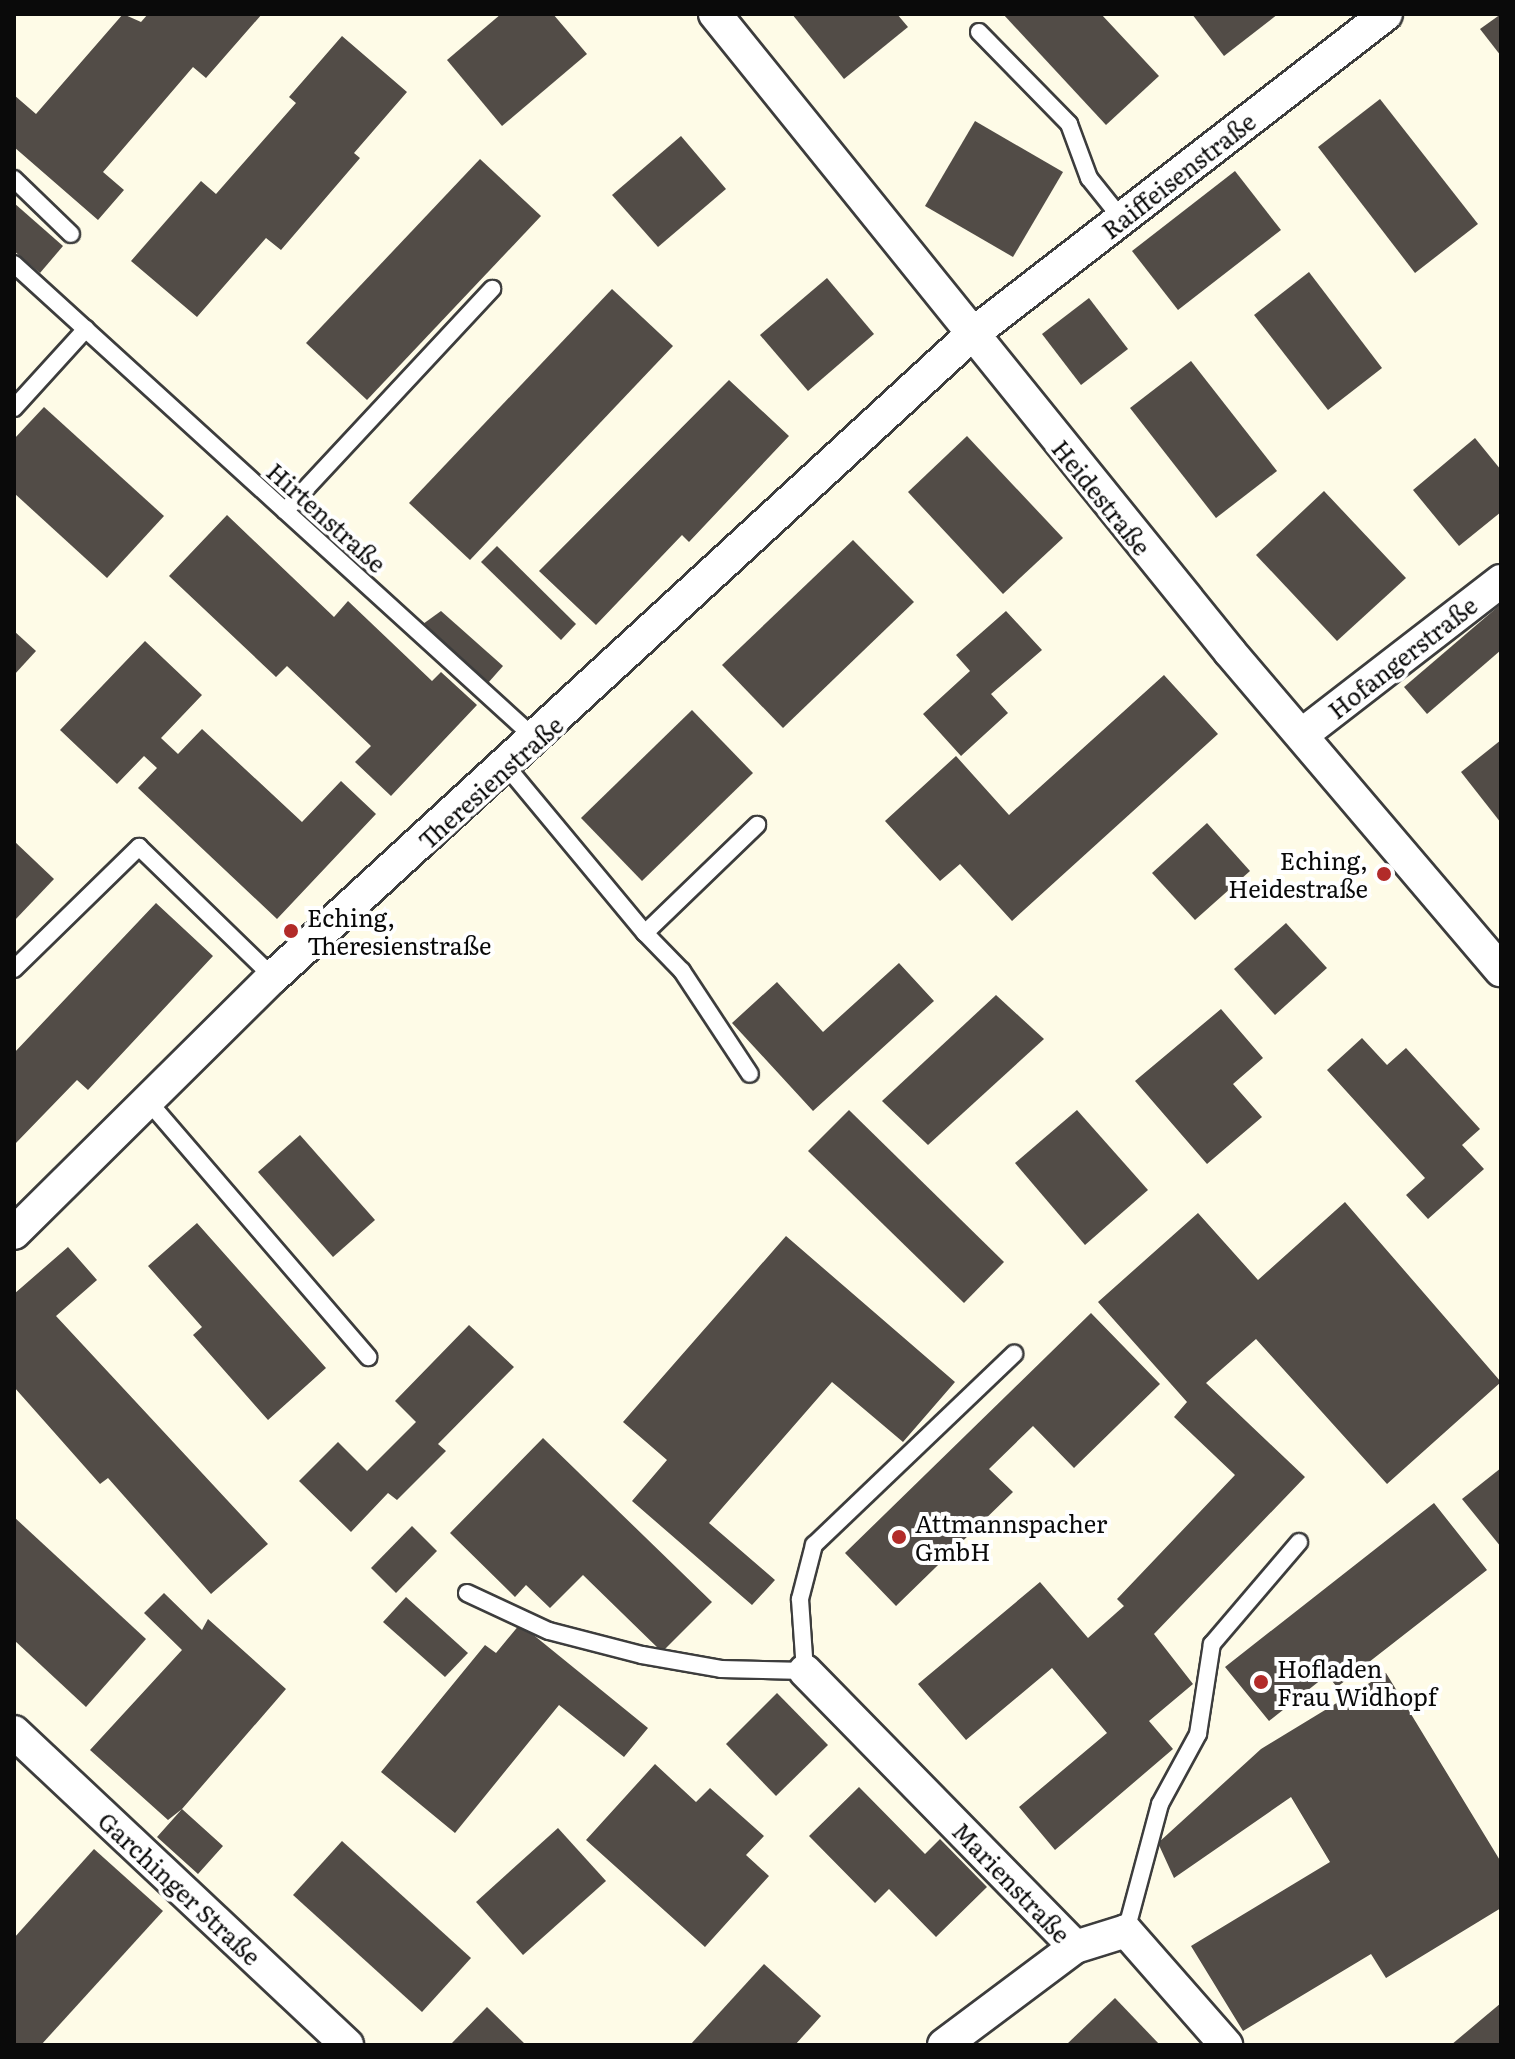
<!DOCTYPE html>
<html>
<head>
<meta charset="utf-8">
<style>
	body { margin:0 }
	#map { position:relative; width:1515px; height:2059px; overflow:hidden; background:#fefbe7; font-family:Literata,serif }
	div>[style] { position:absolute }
	.building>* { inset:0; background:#524c47 }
	.roads { filter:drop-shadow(2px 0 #3d3d3d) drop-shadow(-2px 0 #3d3d3d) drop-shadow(0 2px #3d3d3d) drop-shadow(0 -2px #3d3d3d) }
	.service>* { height:16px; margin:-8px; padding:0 8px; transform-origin:8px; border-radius:8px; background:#fff }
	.minor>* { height:32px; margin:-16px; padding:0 16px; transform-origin:16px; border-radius:16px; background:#fff }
	.dots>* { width:22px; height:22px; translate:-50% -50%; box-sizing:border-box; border:4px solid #fff; border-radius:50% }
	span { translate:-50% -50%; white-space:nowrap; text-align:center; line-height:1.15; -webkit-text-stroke:8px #fff; paint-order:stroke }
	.street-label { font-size:24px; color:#0a0a0a }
	.poi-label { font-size:24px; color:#0a0a0a }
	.right { translate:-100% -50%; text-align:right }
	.left { translate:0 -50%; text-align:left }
	.frame { position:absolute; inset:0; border:16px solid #0a0a0a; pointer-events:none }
</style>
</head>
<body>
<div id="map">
	<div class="building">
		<div style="clip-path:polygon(123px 14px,141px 22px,148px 14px,262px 14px,206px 78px,193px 67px,103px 172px,124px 190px,98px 220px,14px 147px,14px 95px,36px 114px)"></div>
		<div style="clip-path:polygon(501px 14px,553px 14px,587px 54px,502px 126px,447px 60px)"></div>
		<div style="clip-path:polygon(792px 14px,897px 14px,908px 27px,844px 79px)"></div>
		<div style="clip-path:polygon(1003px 14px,1101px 14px,1159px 76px,1106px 125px)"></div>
		<div style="clip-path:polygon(1192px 14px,1278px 14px,1224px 56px)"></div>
		<div style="clip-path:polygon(1501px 14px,1501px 56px,1480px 29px)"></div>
		<div style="clip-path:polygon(342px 36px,407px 92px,354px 153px,360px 158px,281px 250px,266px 238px,197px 317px,131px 261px,201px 181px,216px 194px,296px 103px,289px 97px)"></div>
		<div style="clip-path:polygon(1380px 99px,1478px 224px,1415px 273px,1318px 147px)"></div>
		<div style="clip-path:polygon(975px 121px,1063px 172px,1013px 257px,925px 206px)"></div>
		<div style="clip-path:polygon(681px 136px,726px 189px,658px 247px,612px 195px)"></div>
		<div style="clip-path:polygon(480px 159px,541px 216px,367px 400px,306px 343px)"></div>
		<div style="clip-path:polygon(1235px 171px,1281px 230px,1178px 310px,1132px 251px)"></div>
		<div style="clip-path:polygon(14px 203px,63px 246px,40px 273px,14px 251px)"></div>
		<div style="clip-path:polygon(1309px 272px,1382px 368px,1328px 410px,1254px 315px)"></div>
		<div style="clip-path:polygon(827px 278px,874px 334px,808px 391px,760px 335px)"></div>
		<div style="clip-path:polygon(612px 289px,673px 346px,470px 560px,409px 503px)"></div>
		<div style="clip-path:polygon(1089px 298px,1128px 349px,1081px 385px,1042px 334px)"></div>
		<div style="clip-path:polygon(1191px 361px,1277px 471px,1216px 518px,1130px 408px)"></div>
		<div style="clip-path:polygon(729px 380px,789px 436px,689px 542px,682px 535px,596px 625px,539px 571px)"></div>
		<div style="clip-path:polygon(44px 407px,164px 516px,107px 578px,14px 493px,14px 439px)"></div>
		<div style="clip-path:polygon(967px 436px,1063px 538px,1003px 594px,908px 492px)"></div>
		<div style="clip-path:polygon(1475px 438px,1501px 470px,1501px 512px,1459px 546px,1413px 490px)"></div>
		<div style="clip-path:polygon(1324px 491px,1406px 578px,1337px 641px,1256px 555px)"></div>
		<div style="clip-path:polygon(227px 515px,334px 617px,348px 601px,432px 681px,441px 672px,477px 705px,391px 796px,355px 762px,371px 746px,287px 666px,276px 677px,169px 576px)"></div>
		<div style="clip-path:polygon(853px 540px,914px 602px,783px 728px,722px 665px)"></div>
		<div style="clip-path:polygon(497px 546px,576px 624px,561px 640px,481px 562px)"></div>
		<div style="clip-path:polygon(1501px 604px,1501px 650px,1427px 714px,1404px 687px)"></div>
		<div style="clip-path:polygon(441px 611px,503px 666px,488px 683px,423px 624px)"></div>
		<div style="clip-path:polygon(1006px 611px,1042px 650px,991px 694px,1008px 713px,961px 756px,923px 714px,970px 671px,956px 655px)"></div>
		<div style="clip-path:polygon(14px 631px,36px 651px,14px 675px)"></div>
		<div style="clip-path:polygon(145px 641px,202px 695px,161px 738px,178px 754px,202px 729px,302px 822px,341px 781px,376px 814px,277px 919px,138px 788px,157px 768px,144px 756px,117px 784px,60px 730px)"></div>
		<div style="clip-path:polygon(1164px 675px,1218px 734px,1012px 921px,960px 864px,940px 881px,885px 821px,956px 756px,1009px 815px)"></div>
		<div style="clip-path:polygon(692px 710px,753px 773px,642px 881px,581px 818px)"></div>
		<div style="clip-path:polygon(1501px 740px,1501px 823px,1461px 772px)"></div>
		<div style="clip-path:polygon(1207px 823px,1250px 871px,1195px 920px,1152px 873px)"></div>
		<div style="clip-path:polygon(14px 841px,54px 879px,14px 921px)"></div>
		<div style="clip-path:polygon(156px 903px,213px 956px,88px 1090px,77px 1080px,14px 1145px,14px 1053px)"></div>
		<div style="clip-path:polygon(1286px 923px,1327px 968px,1275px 1015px,1234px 969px)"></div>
		<div style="clip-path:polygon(899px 963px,934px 1001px,813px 1111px,732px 1023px,777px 982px,823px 1032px)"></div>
		<div style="clip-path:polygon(996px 995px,1044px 1039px,928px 1145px,882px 1101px)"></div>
		<div style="clip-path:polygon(1221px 1009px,1263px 1058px,1233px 1084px,1262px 1117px,1207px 1164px,1135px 1081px)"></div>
		<div style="clip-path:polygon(1362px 1038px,1387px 1065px,1406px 1048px,1480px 1129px,1462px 1145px,1484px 1169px,1428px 1219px,1406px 1195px,1425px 1178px,1327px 1070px)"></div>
		<div style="clip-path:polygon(849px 1110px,1004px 1262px,964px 1303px,808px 1151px)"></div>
		<div style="clip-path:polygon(1077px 1110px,1148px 1190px,1085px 1245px,1015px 1163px)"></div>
		<div style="clip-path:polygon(300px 1135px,375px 1220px,333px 1257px,258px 1172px)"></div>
		<div style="clip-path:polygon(1345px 1202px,1501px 1382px,1387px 1484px,1256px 1339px,1206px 1383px,1305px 1477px,1154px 1634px,1193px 1684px,1149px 1721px,1173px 1749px,1055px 1850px,1019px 1807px,1107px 1733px,1052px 1668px,966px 1740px,918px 1684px,1040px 1582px,1088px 1638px,1124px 1606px,1117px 1599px,1235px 1475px,1174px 1417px,1187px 1402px,1098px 1302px,1198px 1213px,1258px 1280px)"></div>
		<div style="clip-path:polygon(197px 1223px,326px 1368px,268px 1420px,193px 1335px,202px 1327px,148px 1266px)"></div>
		<div style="clip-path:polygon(786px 1236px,955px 1382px,903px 1442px,832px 1382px,709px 1523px,775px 1580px,752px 1605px,632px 1501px,667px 1460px,623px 1422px)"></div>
		<div style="clip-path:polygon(68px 1247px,97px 1280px,56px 1316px,268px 1544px,211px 1594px,108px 1478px,100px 1484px,14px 1387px,14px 1294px)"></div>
		<div style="clip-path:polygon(1091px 1313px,1160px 1384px,1074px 1468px,1033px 1426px,989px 1469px,1013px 1492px,896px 1606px,845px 1553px)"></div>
		<div style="clip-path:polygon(469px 1325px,514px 1367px,438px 1444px,446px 1451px,397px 1500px,388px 1493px,351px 1532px,299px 1481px,338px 1442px,367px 1471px,416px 1422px,395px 1401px)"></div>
		<div style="clip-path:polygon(543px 1438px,712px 1602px,662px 1652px,583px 1575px,550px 1608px,526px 1585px,515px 1597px,450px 1533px)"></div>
		<div style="clip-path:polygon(1501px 1468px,1501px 1547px,1462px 1499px)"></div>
		<div style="clip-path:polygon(1434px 1503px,1487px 1570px,1337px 1687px,1327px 1675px,1269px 1721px,1225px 1667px)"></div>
		<div style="clip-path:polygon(14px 1517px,146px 1639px,86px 1707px,14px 1640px)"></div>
		<div style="clip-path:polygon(412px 1526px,437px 1551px,396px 1593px,371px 1568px)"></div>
		<div style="clip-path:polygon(164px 1593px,202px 1630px,208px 1619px,286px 1689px,182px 1809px,223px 1846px,198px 1874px,157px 1837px,182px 1809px,168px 1820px,90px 1750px,182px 1650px,144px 1613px)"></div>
		<div style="clip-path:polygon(406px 1597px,468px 1653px,445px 1677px,383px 1622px)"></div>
		<div style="clip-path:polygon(520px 1624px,648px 1728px,624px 1757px,559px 1705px,455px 1833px,381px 1772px,485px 1645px,496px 1653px)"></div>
		<div style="clip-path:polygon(1386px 1673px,1501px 1862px,1501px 1908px,1386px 1978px,1371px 1954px,1243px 2031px,1191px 1946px,1330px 1862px,1291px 1797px,1174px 1878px,1158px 1843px,1261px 1749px)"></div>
		<div style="clip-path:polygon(777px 1693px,828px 1745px,776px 1796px,726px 1744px)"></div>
		<div style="clip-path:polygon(655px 1764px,696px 1802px,710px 1788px,764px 1836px,746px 1855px,769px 1876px,705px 1947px,586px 1840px)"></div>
		<div style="clip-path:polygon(859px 1787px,925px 1854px,940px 1839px,987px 1887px,936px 1937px,889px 1889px,875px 1903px,809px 1836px)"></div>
		<div style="clip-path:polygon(558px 1828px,606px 1881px,523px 1955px,476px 1902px)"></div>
		<div style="clip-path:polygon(342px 1841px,471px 1958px,422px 2012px,293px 1895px)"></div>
		<div style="clip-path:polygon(94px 1849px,163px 1911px,41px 2045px,14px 2045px,14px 1938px)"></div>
		<div style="clip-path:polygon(764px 1964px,821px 2016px,795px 2045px,690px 2045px)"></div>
		<div style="clip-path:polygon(1115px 1998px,1160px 2045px,1066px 2045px)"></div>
		<div style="clip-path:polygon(1501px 2003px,1501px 2045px,1451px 2045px)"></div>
		<div style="clip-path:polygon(487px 2007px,526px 2045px,450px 2045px)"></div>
	</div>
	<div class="roads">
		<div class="service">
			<div style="left:979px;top:32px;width:129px;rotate:45.6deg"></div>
			<div style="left:1069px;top:124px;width:58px;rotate:69.7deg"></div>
			<div style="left:1089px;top:178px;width:51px;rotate:51.3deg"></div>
			<div style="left:14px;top:179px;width:79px;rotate:44deg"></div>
			<div style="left:14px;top:264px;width:707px;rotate:42.31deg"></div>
			<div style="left:14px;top:408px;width:107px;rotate:-47.7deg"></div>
			<div style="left:285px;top:511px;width:304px;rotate:-47deg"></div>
			<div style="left:507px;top:767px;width:216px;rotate:50.3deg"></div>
			<div style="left:645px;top:933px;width:156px;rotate:-44deg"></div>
			<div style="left:645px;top:933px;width:53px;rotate:45.8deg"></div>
			<div style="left:682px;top:971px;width:123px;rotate:56.6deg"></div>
			<div style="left:14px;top:969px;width:175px;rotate:-44.3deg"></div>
			<div style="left:139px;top:847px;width:187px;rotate:44.1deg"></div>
			<div style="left:148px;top:1101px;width:338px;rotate:49.3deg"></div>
			<div style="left:467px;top:1593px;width:90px;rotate:24.9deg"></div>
			<div style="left:549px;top:1631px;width:96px;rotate:14.5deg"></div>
			<div style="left:642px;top:1655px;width:80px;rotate:10deg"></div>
			<div style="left:721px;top:1669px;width:84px;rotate:1.4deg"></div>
			<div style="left:805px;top:1671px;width:72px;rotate:-94deg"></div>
			<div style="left:800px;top:1599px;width:56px;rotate:-75.5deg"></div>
			<div style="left:814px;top:1545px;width:277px;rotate:-43.7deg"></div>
			<div style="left:1126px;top:1931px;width:131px;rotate:-75deg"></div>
			<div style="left:1160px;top:1804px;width:80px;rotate:-61.5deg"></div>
			<div style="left:1198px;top:1734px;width:91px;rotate:-81.2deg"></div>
			<div style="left:1212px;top:1644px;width:134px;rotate:-49.5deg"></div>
		</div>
		<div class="minor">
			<div style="left:715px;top:14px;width:820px;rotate:51.09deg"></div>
			<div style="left:1230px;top:652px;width:418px;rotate:49.6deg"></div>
			<div style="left:1303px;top:734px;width:250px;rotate:-37.7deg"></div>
			<div style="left:14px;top:1233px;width:364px;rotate:-44.7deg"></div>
			<div style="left:273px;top:977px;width:947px;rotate:-42.6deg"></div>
			<div style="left:970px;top:336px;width:526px;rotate:-37.74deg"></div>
			<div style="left:805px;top:1671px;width:386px;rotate:45.6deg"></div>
			<div style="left:14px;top:1732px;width:457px;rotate:43.2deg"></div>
			<div style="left:944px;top:2045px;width:164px;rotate:-36.8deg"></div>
			<div style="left:1075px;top:1947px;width:53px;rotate:-17.4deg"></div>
			<div style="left:1126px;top:1931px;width:152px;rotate:48.7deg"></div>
		</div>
	</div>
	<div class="dots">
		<div style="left:1384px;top:874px;background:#b22b29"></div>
		<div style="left:291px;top:931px;background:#b22b29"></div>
		<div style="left:899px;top:1537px;background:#b22b29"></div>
		<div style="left:1261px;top:1682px;background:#b22b29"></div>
	</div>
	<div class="street-label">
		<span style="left:1178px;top:175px;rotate:-38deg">Raiffeisenstraße</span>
		<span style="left:1102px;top:497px;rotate:51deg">Heidestraße</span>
		<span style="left:327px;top:517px;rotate:42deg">Hirtenstraße</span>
		<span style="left:1402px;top:657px;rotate:-38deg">Hofangerstraße</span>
		<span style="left:490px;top:782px;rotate:-42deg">Theresienstraße</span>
		<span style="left:1012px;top:1882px;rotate:46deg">Marienstraße</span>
		<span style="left:180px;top:1888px;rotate:43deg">Garchinger Straße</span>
	</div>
	<div class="poi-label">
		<span class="right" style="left:1368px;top:874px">Eching,<br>Heidestraße</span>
		<span class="left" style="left:307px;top:931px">Eching,<br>Theresienstraße</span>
		<span class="left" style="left:915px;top:1537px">Attmannspacher<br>GmbH</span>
		<span class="left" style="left:1277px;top:1682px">Hofladen<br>Frau Widhopf</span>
	</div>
	<div class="frame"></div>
</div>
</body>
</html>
